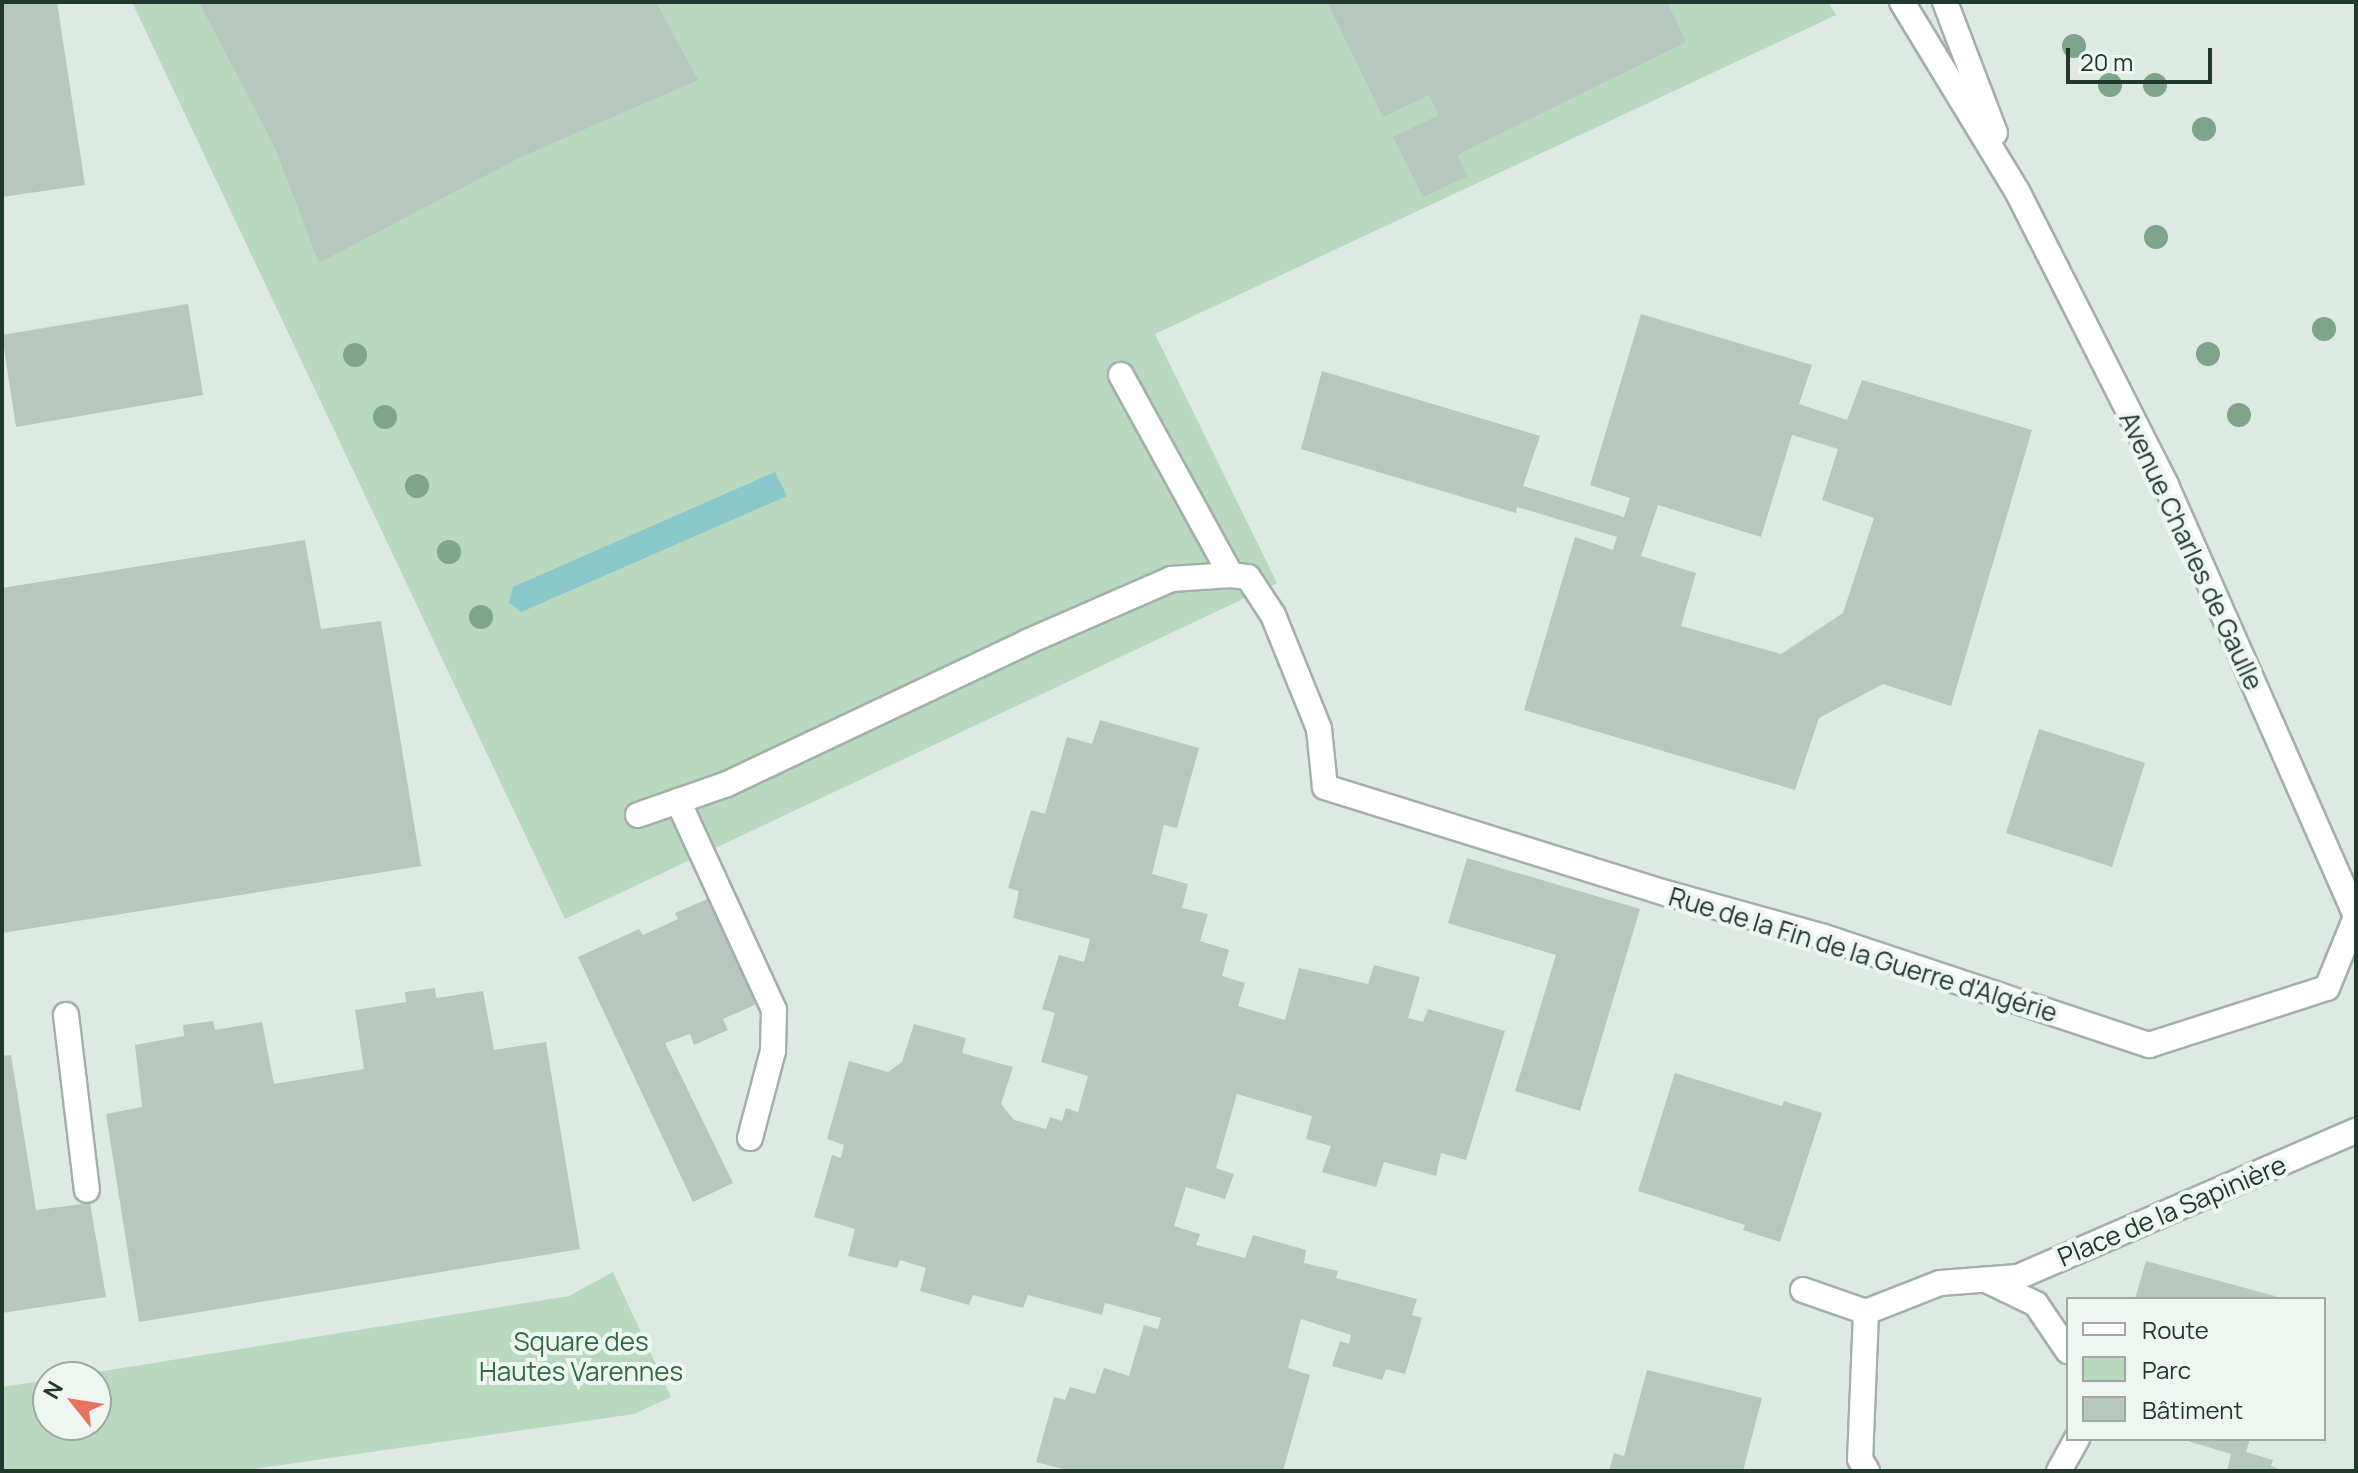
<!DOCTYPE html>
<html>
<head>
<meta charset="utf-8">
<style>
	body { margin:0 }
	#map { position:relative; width:2358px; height:1473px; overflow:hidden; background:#dfe9e3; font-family:Manrope,sans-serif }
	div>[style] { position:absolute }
	.green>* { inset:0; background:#b8d9be }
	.water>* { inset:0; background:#89c7cb }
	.building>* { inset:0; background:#b7c6bf }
	.roads { filter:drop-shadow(2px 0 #a2b0a9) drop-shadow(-2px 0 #a2b0a9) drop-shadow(0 2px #a2b0a9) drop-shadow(0 -2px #a2b0a9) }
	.minor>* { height:24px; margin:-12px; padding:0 12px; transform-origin:12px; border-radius:12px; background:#fff }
	.trees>* { width:24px; height:24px; margin:-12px; border-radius:50%; background:#7ea489 }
	span { translate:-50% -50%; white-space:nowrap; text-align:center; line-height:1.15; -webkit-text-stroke:8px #eff6f2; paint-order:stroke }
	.street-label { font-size:26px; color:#21382f }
	.park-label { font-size:26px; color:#2e6b40 }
	.frame { position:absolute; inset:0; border:4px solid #21382f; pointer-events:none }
	.legend { position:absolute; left:2066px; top:1297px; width:260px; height:144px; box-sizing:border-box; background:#eff6f2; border:2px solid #9daaa4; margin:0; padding:10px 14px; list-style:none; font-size:24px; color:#21382f }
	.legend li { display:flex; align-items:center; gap:16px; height:40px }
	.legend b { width:40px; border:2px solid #9daaa4 }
	.north { position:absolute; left:32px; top:1361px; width:80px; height:80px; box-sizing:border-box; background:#eff6f2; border:2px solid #9daaa4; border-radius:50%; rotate:300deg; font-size:22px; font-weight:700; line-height:32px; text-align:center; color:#21382f }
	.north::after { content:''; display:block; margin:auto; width:28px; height:36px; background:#e8735d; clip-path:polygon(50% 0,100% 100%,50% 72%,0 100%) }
	.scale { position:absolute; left:2066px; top:48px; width:146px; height:36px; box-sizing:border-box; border:4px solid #21382f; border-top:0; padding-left:10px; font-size:24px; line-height:28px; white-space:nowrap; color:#21382f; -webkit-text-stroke:6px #eff6f2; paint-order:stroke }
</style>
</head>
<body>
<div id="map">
	<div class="green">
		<div style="clip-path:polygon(132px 2px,1828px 2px,1836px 15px,1155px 334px,1277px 583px,565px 919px)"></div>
		<div style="clip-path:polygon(613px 1272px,671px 1397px,634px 1414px,240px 1471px,2px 1471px,2px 1387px,48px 1380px,48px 1425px,96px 1425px,96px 1377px,66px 1377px,569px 1296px)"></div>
	</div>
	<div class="water">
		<div style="clip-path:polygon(775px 472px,787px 496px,521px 612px,509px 603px,513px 587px)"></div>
	</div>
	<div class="building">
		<div style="clip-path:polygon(2px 2px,57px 2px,85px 185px,2px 197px)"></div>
		<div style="clip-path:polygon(199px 2px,656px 2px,698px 80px,521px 157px,319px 263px,275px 148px)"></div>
		<div style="clip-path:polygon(1327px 2px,1667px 2px,1686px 42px,1457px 155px,1468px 176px,1423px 197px,1393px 137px,1439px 115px,1429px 95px,1383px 117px)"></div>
		<div style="clip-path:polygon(188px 304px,203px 395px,16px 427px,2px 335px)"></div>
		<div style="clip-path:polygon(evenodd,1641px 314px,1812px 365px,1799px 404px,1847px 420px,1862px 380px,2032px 430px,1951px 706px,1883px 684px,1819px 718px,1795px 790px,1524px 710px,1575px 537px,1613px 550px,1617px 537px,1517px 507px,1516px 513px,1301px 449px,1322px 371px,1540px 436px,1523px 486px,1624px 517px,1630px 498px,1590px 485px,1641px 314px,1792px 435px,1838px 449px,1822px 500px,1874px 518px,1843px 613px,1781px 654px,1681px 626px,1696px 573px,1641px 556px,1658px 505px,1761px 537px,1792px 435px)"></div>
		<div style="clip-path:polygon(305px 540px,321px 629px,381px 621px,421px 866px,2px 933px,2px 588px)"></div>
		<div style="clip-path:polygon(1100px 720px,1199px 748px,1177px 828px,1164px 825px,1152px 874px,1188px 884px,1182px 908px,1208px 914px,1200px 941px,1229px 950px,1222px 976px,1245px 983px,1238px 1006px,1285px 1020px,1299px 968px,1368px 984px,1374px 965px,1420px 977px,1408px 1018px,1423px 1022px,1428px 1009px,1505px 1031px,1466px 1160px,1441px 1153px,1436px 1176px,1384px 1162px,1376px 1187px,1322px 1172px,1331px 1146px,1306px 1139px,1312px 1116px,1237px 1094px,1216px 1168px,1234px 1174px,1225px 1199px,1186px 1187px,1174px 1226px,1200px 1234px,1196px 1245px,1245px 1258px,1253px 1235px,1306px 1250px,1304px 1263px,1338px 1271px,1336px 1278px,1417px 1299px,1412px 1315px,1422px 1318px,1405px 1374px,1386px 1369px,1382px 1380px,1332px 1366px,1340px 1341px,1349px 1344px,1351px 1335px,1301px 1319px,1288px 1368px,1310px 1375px,1283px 1471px,1070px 1471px,1036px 1462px,1054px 1397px,1065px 1400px,1070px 1387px,1095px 1394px,1104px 1368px,1129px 1376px,1144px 1325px,1158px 1329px,1161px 1318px,1105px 1303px,1102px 1315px,1028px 1295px,1023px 1308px,973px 1295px,969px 1305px,920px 1291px,926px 1268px,900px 1260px,897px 1268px,848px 1256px,855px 1229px,814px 1217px,832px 1155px,841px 1158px,844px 1145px,827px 1139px,849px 1061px,888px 1072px,902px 1062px,914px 1024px,966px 1038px,962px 1053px,1013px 1067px,1001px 1104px,1014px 1120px,1046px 1129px,1050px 1117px,1062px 1121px,1066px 1108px,1078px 1112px,1088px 1076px,1041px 1062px,1055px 1013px,1042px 1009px,1059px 955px,1084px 962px,1090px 939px,1013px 918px,1019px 891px,1008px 888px,1031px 810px,1045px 814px,1067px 737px,1092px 744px)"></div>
		<div style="clip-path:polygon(2039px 729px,2145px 763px,2112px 867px,2006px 833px)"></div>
		<div style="clip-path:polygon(1467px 858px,1640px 909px,1580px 1111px,1515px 1091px,1556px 955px,1448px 923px)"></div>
		<div style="clip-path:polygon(712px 897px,759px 1003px,723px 1019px,728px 1030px,694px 1045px,690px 1034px,665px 1043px,733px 1183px,693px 1202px,578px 957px,639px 929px,643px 935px,678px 919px,675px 913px)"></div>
		<div style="clip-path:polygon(435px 988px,436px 998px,483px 991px,494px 1050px,546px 1042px,580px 1249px,139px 1322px,106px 1114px,142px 1107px,135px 1045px,184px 1036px,183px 1025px,213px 1021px,215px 1030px,262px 1022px,274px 1084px,364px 1069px,355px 1010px,406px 1002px,405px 992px)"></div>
		<div style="clip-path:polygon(11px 1055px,36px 1210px,90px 1203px,106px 1297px,2px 1313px,2px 1056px)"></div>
		<div style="clip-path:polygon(1675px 1073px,1782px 1106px,1784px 1101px,1822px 1113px,1780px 1242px,1743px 1230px,1745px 1225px,1638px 1191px)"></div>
		<div style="clip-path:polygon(2146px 1261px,2282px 1298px,2282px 1299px,2135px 1299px)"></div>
		<div style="clip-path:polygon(1647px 1370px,1762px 1398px,1743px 1471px,1609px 1471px,1614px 1453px,1624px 1456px)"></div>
		<div style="clip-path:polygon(2181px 1439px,2250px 1439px,2246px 1452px,2273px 1460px,2271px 1466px,2286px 1471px,2227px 1471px,2231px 1454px)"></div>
	</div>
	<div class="roads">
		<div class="minor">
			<div style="left:1902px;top:2px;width:221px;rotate:58.7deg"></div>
			<div style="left:2017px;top:191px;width:330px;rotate:63.1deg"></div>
			<div style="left:2166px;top:485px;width:470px;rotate:66.2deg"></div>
			<div style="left:1945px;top:2px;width:140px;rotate:69.1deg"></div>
			<div style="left:1121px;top:375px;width:228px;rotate:61.2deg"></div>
			<div style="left:678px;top:801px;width:230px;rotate:65.3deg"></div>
			<div style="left:774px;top:1010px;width:41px;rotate:91.4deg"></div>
			<div style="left:773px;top:1051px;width:90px;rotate:104.8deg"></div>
			<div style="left:638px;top:815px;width:94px;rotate:-19.2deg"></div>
			<div style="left:727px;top:784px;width:332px;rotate:-25.3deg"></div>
			<div style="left:1027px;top:642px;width:157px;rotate:-23.6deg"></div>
			<div style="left:1171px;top:579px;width:60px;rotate:-3.8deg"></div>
			<div style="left:1231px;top:575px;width:17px;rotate:7deg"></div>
			<div style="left:1248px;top:577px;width:45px;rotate:56.7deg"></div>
			<div style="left:1273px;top:615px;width:123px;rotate:68deg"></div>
			<div style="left:1319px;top:729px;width:58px;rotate:84.1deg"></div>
			<div style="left:1325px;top:787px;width:357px;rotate:17.3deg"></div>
			<div style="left:1666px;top:893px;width:161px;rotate:15.5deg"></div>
			<div style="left:1821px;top:936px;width:346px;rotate:18.4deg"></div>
			<div style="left:2149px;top:1045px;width:187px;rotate:-17.8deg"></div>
			<div style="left:2327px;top:988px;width:77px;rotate:-67.8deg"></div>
			<div style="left:66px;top:1015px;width:176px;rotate:83.2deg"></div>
			<div style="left:1988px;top:1281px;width:53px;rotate:25.6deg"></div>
			<div style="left:2036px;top:1304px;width:57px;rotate:55.8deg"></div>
			<div style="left:1803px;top:1290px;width:67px;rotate:19.2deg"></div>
			<div style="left:1866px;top:1312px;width:147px;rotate:92.3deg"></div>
			<div style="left:1860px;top:1459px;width:14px;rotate:60deg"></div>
			<div style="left:1866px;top:1312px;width:79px;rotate:-21.4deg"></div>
			<div style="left:1940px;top:1283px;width:78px;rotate:-4.4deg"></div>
			<div style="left:2018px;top:1277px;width:368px;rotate:-23.4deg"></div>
			<div style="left:2059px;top:1471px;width:37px;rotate:-61deg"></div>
		</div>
	</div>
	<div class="trees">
		<div style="left:2074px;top:46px"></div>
		<div style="left:2110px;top:85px"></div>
		<div style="left:2155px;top:85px"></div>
		<div style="left:2204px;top:129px"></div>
		<div style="left:2156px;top:237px"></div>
		<div style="left:2324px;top:329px"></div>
		<div style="left:2208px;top:354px"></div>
		<div style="left:355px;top:355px"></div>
		<div style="left:2239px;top:415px"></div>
		<div style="left:385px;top:417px"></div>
		<div style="left:417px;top:486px"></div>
		<div style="left:449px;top:552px"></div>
		<div style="left:481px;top:617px"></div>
	</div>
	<div class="street-label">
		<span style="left:2191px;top:551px;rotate:65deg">Avenue Charles de Gaulle</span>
		<span style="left:1863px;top:955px;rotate:17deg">Rue de la Fin de la Guerre d'Algérie</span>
		<span style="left:2172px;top:1211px;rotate:-23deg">Place de la Sapinière</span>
	</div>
	<div class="park-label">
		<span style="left:581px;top:1357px">Square des<br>Hautes Varennes</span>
	</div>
	<div class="frame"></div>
	<ul class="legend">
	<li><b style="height:10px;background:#fff"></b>Route</li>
	<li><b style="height:22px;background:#b8d9be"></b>Parc</li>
	<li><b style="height:22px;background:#b7c6bf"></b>Bâtiment</li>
	</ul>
	<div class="north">N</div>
	<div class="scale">20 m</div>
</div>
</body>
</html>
